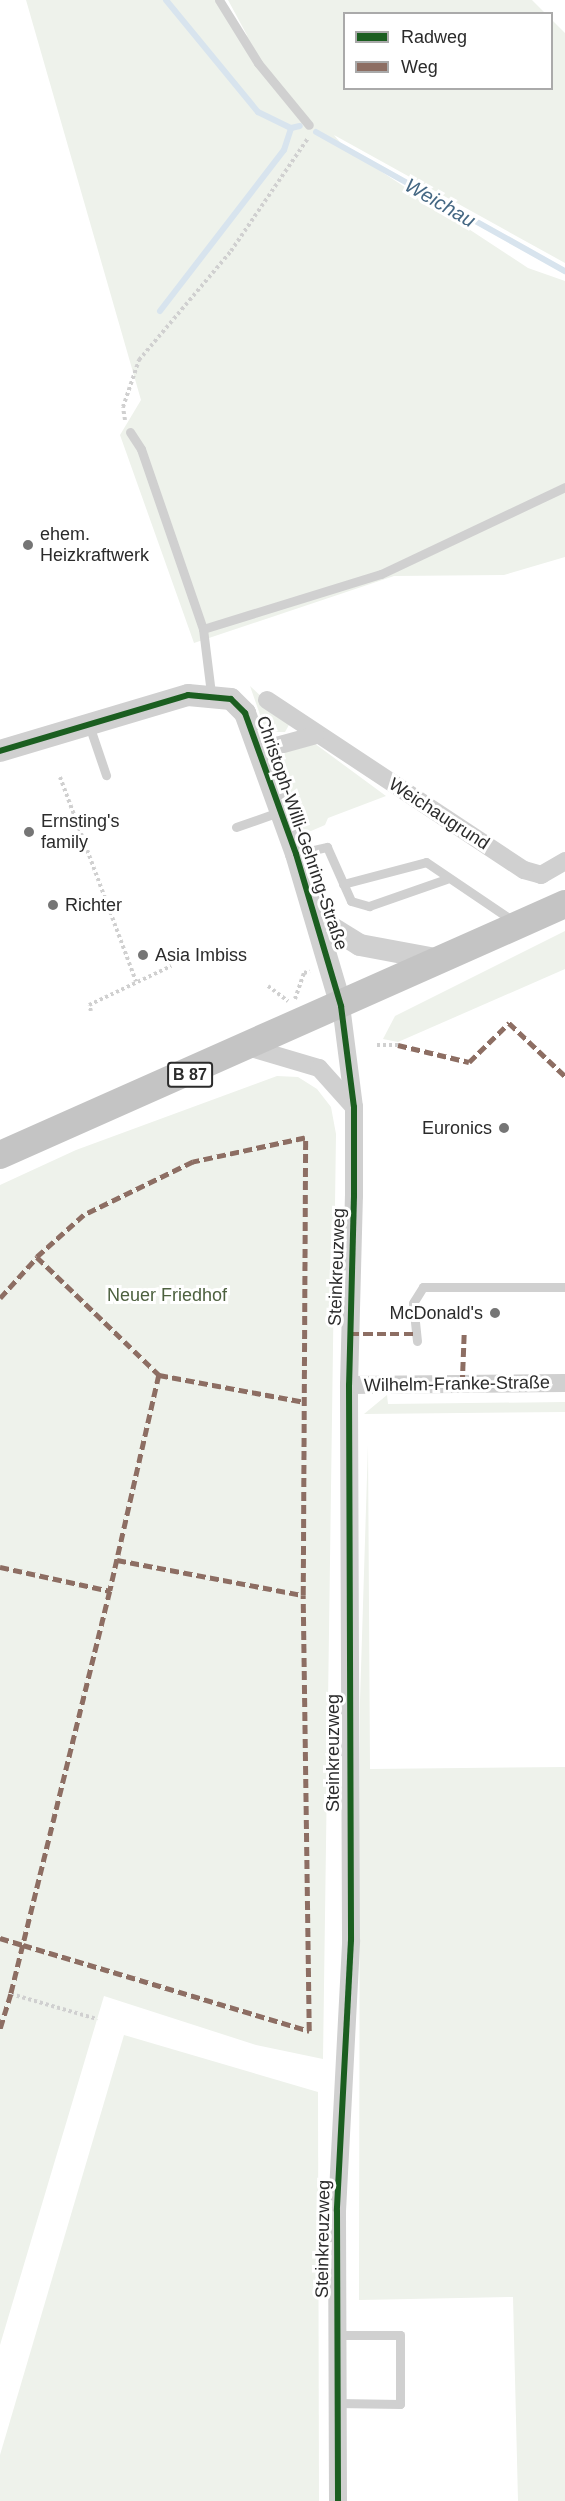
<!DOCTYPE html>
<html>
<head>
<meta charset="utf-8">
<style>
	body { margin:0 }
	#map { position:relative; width:565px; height:2501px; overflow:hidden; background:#fff; font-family:Arial,sans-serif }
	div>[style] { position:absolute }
	.green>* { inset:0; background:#eef2eb }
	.stream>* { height:6px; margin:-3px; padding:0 3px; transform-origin:3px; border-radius:3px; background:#d8e4ee }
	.path>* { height:4px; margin-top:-2px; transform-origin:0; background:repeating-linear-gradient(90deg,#d0d0d0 0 3px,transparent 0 6px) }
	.service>* { height:9px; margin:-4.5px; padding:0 4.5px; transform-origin:4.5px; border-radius:4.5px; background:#d0d0d0 }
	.minor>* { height:18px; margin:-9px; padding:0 9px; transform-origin:9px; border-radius:9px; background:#d0d0d0 }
	.tertiary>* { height:22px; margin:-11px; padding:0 11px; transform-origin:11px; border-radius:11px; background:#d0d0d0 }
	.primary>* { height:28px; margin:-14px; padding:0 14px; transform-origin:14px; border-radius:14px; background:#c4c4c4 }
	.quiet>* { height:4.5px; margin-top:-2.25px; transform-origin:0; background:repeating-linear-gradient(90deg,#8d6e63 0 9px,transparent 0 13.5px) }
	.cycleway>* { height:6px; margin:-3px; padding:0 3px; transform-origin:3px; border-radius:3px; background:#1b5e20 }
	.dots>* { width:16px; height:16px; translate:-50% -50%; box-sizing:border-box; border:3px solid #fff; border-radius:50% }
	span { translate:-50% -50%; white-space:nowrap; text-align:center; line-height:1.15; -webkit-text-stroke:6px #fff; paint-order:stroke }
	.shield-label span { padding:2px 4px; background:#fff; border:2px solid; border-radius:4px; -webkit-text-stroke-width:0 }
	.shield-label { font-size:16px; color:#2b2b2b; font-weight:700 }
	.poi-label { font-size:18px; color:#2b2b2b }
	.left { translate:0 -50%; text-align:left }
	.right { translate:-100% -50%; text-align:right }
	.street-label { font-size:18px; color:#2b2b2b }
	.park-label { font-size:18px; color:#4d613f }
	.water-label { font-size:20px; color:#446783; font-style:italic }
	.legend { position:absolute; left:343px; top:12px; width:210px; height:78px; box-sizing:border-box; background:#fff; border:2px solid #aaa; margin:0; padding:8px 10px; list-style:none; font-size:18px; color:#2b2b2b }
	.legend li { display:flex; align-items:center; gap:12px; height:30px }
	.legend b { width:30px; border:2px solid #aaa }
</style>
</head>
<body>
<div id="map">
	<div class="green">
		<div style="clip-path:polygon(26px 0,216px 0,248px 37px,228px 0,532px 0,545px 13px,344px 14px,344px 88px,552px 88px,552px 20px,565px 33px,565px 263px,334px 135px,344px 147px,528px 268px,565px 281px,565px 557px,504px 575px,394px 576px,194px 643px,120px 435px,141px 400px)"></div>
		<div style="clip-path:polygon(250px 686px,290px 723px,285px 732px,266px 732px)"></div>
		<div style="clip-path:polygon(314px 743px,386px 796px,328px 818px,325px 825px,304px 834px,281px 762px,286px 751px)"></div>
		<div style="clip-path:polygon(565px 931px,565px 969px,398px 1042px,383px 1039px,395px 1016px)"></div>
		<div style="clip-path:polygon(277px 1076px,298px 1077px,317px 1089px,331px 1107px,336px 1134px,323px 2059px,256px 2045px,104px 1996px,0 2345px,0 1185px,76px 1150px)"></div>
		<div style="clip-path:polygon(387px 1395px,388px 1404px,565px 1402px,565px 1412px,364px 1414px)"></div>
		<div style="clip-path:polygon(368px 1444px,370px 1769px,565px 1767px,565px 2501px,518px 2501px,513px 2297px,359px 2300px,360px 1701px)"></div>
		<div style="clip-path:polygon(124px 2035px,318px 2092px,319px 2501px,0 2501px,0 2455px)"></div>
	</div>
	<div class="stream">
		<div style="left:166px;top:0;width:145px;rotate:50.6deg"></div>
		<div style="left:258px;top:112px;width:37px;rotate:26deg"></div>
		<div style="left:291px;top:128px;width:9px;rotate:-13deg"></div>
		<div style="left:316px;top:132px;width:285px;rotate:29.2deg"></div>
		<div style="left:160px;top:311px;width:203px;rotate:-52.4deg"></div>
		<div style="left:284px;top:150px;width:23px;rotate:-72deg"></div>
	</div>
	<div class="path">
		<div style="left:125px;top:420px;width:13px;rotate:-99deg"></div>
		<div style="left:123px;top:407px;width:50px;rotate:-71.2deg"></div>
		<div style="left:139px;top:360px;width:143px;rotate:-49.8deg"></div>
		<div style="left:231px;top:251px;width:137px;rotate:-55.7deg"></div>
		<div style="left:60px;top:777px;width:218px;rotate:69.6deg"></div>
		<div style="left:268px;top:986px;width:25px;rotate:37deg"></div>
		<div style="left:295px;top:999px;width:28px;rotate:-71deg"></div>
		<div style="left:304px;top:973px;width:6px;rotate:-18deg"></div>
		<div style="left:91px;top:1011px;width:6px;rotate:-108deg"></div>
		<div style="left:89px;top:1005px;width:91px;rotate:-25.4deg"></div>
		<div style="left:377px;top:1045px;width:21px"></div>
		<div style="left:11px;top:1994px;width:90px;rotate:16.2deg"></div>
	</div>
	<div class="service">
		<div style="left:219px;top:0;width:74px;rotate:58.2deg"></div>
		<div style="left:258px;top:63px;width:80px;rotate:50.6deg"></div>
		<div style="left:130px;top:432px;width:20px;rotate:57deg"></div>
		<div style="left:141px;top:449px;width:190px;rotate:71deg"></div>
		<div style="left:203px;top:629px;width:64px;rotate:82.9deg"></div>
		<div style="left:203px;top:629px;width:186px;rotate:-17.2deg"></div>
		<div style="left:381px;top:574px;width:204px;rotate:-25.3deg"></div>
		<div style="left:90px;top:728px;width:50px;rotate:71.2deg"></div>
		<div style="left:236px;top:827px;width:46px;rotate:-19.2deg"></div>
		<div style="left:296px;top:854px;width:32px;rotate:-13deg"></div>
		<div style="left:327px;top:847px;width:59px;rotate:66deg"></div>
		<div style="left:351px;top:901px;width:19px;rotate:16deg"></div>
		<div style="left:369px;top:906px;width:82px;rotate:-19.3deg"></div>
		<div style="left:343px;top:884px;width:86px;rotate:-14.8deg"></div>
		<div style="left:426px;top:862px;width:105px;rotate:34.1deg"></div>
		<div style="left:417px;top:1341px;width:38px;rotate:-96deg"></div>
		<div style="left:413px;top:1303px;width:19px;rotate:-58deg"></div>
		<div style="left:423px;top:1287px;width:142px"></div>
		<div style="left:337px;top:2335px;width:63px"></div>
		<div style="left:400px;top:2335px;width:69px;rotate:90deg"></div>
		<div style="left:400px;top:2404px;width:63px;rotate:-179.1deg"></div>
	</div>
	<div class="minor">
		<div style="left:267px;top:700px;width:308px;rotate:33.5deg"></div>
		<div style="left:524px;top:870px;width:18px;rotate:16deg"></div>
		<div style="left:541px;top:875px;width:28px;rotate:-30deg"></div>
		<div style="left:258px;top:751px;width:60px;rotate:-15.4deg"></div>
		<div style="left:251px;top:1048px;width:71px;rotate:16.4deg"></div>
		<div style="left:319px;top:1068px;width:52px;rotate:48.1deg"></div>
		<div style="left:349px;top:1385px;width:216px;rotate:-0.5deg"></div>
		<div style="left:338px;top:2501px;width:290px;rotate:-90.2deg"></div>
		<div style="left:337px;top:2211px;width:271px;rotate:-87deg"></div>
		<div style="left:351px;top:1940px;width:555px;rotate:-90.21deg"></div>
		<div style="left:349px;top:1385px;width:189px;rotate:-88.5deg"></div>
		<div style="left:354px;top:1196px;width:89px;rotate:-90deg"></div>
		<div style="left:354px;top:1107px;width:102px;rotate:-97.3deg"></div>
	</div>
	<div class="tertiary">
		<div style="left:0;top:751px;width:196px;rotate:-16.6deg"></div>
		<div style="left:188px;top:695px;width:43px;rotate:5.3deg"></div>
		<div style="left:231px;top:699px;width:20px;rotate:45deg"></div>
		<div style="left:245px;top:713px;width:150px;rotate:70.1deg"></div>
		<div style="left:296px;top:854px;width:159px;rotate:73.5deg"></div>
		<div style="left:318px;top:919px;width:49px;rotate:31.8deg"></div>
		<div style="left:360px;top:945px;width:81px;rotate:10.6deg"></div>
	</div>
	<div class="primary">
		<div style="left:0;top:1155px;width:618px;rotate:-23.95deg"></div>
	</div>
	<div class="quiet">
		<div style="left:398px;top:1045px;width:73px;rotate:13.5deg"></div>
		<div style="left:469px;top:1062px;width:56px;rotate:-44.3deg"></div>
		<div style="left:509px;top:1023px;width:77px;rotate:43.4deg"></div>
		<div style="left:0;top:1298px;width:55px;rotate:-47.9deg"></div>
		<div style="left:350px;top:1334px;width:63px"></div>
		<div style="left:159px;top:1375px;width:147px;rotate:10.5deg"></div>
		<div style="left:462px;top:1384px;width:51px;rotate:-87.8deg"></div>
		<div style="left:117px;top:1560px;width:189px;rotate:10.7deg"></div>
		<div style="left:0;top:1567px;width:113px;rotate:12.3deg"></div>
		<div style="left:0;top:1938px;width:24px;rotate:17deg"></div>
		<div style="left:23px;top:1945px;width:299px;rotate:16.7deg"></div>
		<div style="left:309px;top:2031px;width:436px;rotate:-90.8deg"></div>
		<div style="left:303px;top:1595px;width:457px;rotate:-89.7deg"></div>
		<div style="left:305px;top:1138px;width:115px;rotate:167.9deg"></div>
		<div style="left:193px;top:1162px;width:121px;rotate:154.1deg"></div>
		<div style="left:84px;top:1215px;width:63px;rotate:138.2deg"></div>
		<div style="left:37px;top:1257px;width:170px;rotate:44deg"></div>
		<div style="left:159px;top:1375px;width:221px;rotate:102.8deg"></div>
		<div style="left:110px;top:1591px;width:365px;rotate:103.8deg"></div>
		<div style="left:23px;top:1945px;width:50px;rotate:103.8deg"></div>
		<div style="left:11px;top:1994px;width:37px;rotate:107deg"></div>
	</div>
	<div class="cycleway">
		<div style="left:0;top:751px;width:196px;rotate:-16.6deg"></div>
		<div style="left:188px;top:695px;width:43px;rotate:5.3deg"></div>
		<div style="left:231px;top:699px;width:20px;rotate:45deg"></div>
		<div style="left:245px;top:713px;width:150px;rotate:70.1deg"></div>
		<div style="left:296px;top:854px;width:159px;rotate:73.5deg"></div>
		<div style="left:341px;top:1006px;width:102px;rotate:82.7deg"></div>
		<div style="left:354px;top:1107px;width:89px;rotate:90deg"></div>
		<div style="left:354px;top:1196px;width:189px;rotate:91.5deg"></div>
		<div style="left:349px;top:1385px;width:555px;rotate:89.79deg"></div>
		<div style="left:351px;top:1940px;width:271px;rotate:93deg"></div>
		<div style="left:337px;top:2211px;width:290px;rotate:89.8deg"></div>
	</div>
	<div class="dots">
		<div style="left:28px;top:545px;background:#757575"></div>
		<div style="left:29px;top:832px;background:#757575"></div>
		<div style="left:53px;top:905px;background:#757575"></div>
		<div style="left:143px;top:955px;background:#757575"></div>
		<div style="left:504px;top:1128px;background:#757575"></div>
		<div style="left:495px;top:1313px;background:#757575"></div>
	</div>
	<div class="shield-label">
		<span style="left:190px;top:1075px">B 87</span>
	</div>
	<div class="poi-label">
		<span class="left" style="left:40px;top:545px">ehem.<br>Heizkraftwerk</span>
		<span class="left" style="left:41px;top:832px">Ernsting's<br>family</span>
		<span class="left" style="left:65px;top:905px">Richter</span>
		<span class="left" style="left:155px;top:955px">Asia Imbiss</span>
		<span class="right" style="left:492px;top:1128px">Euronics</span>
		<span class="right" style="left:483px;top:1313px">McDonald's</span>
	</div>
	<div class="street-label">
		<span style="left:439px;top:814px;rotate:33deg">Weichaugrund</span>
		<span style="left:302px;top:833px;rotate:71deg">Christoph-Willi-Gehring-Straße</span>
		<span style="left:337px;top:1267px;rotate:-88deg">Steinkreuzweg</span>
		<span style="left:457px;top:1384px;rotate:-1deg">Wilhelm-Franke-Straße</span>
		<span style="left:333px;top:1753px;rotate:-90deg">Steinkreuzweg</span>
		<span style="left:323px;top:2239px;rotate:-89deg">Steinkreuzweg</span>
	</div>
	<div class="park-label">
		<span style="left:167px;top:1295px">Neuer Friedhof</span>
	</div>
	<div class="water-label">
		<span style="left:440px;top:203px;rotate:30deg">Weichau</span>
	</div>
	<ul class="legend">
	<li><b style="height:8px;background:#1b5e20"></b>Radweg</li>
	<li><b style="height:8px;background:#8d6e63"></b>Weg</li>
	</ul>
</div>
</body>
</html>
